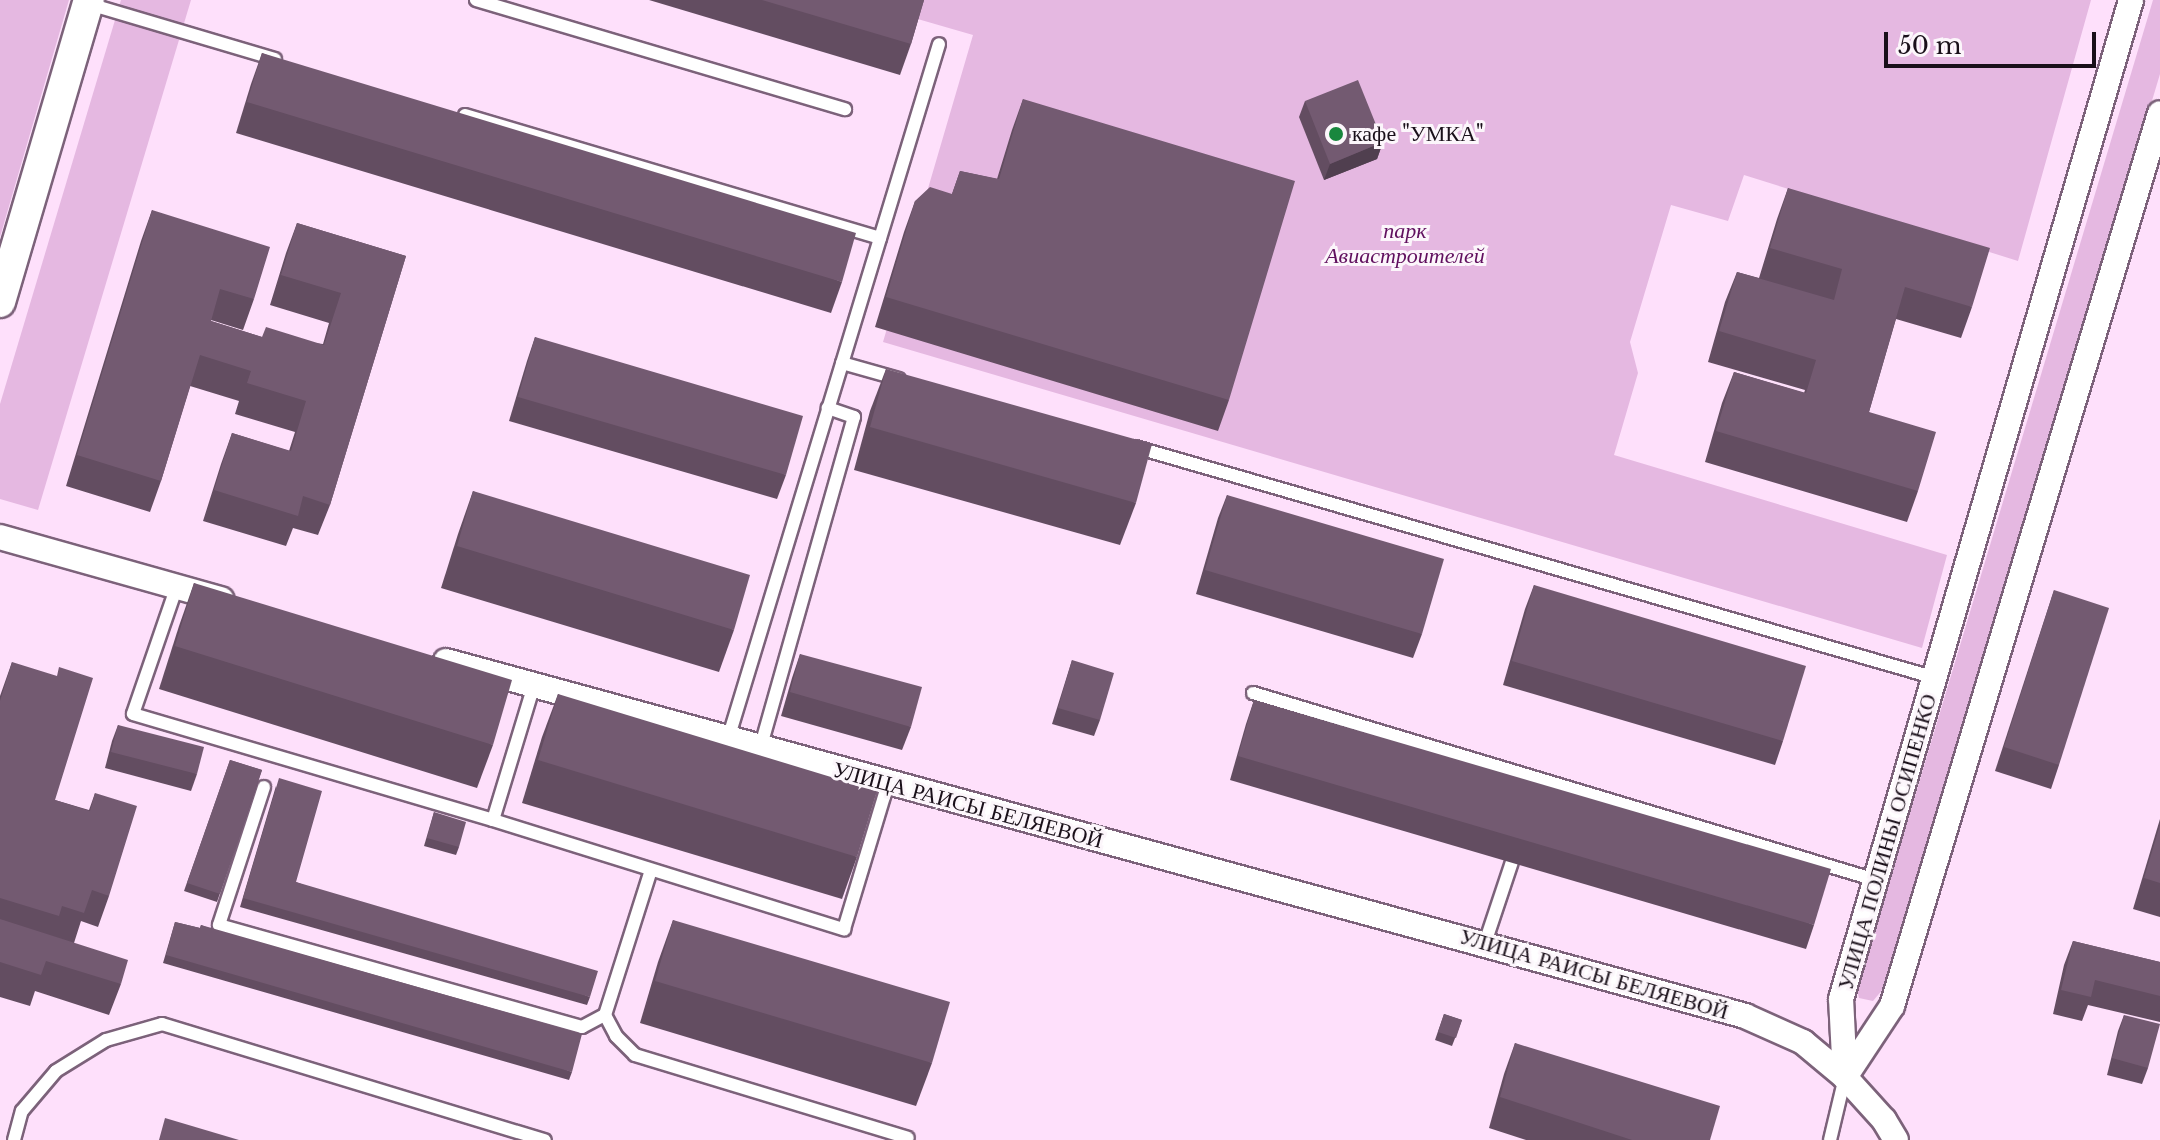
<!DOCTYPE html>
<html>
<head>
<meta charset="utf-8">
<style>
	body { margin:0 }
	#map { position:relative; width:2160px; height:1140px; overflow:hidden; background:#fee0fb; font-family:"Libre Baskerville",serif }
	div>[style] { position:absolute }
	.green>* { inset:0; background:#e5b8e1 }
	.roads { filter:drop-shadow(2px 0 #7c627a) drop-shadow(-2px 0 #7c627a) drop-shadow(0 2px #7c627a) drop-shadow(0 -2px #7c627a) }
	.service>* { height:12px; margin:-6px; padding:0 6px; transform-origin:6px; border-radius:6px; background:#fff }
	.minor>* { height:24px; margin:-12px; padding:0 12px; transform-origin:12px; border-radius:12px; background:#fff }
	.tertiary>* { height:30px; margin:-15px; padding:0 15px; transform-origin:15px; border-radius:15px; background:#fff }
	.wall>* { inset:0; background:#634d61 }
	.shaded-wall>* { inset:0; background:#503f4f }
	.building>* { inset:0; background:#735a71 }
	.dots>* { width:22px; height:22px; translate:-50% -50%; box-sizing:border-box; border:4px solid #fcf6fb; border-radius:50% }
	span { translate:-50% -50%; white-space:nowrap; text-align:center; line-height:1.15; -webkit-text-stroke:6px #fcf6fb; paint-order:stroke }
	.poi-label { font-size:22px; color:#1a101a }
	.left { translate:0 -50%; text-align:left }
	.park-label { font-size:22px; color:#600f5e; font-style:italic }
	.street-label { font-size:22px; color:#1a101a }
	.scale { position:absolute; left:1884px; top:32px; width:212px; height:36px; box-sizing:border-box; border:4px solid #1a101a; border-top:0; padding-left:10px; font-size:24px; line-height:28px; white-space:nowrap; color:#1a101a; -webkit-text-stroke:6px #fcf6fb; paint-order:stroke }
</style>
</head>
<body>
<div id="map">
	<div class="green">
		<div style="clip-path:polygon(0 0,69px 0,0 237px)"></div>
		<div style="clip-path:polygon(121px 0,191px 0,38px 510px,0 499px,0 404px)"></div>
		<div style="clip-path:polygon(852px 0,2091px 0,2018px 261px,1744px 175px,1728px 221px,1671px 205px,1630px 342px,1638px 373px,1614px 455px,1947px 555px,1922px 648px,883px 342px,973px 35px)"></div>
		<div style="clip-path:polygon(2153px 0,2160px 0,2160px 74px,1888px 983px,1873px 1001px,1859px 998px,1857px 990px)"></div>
	</div>
	<div class="roads">
		<div class="service">
			<div style="left:476px;top:0;width:385px;rotate:16.5deg"></div>
			<div style="left:89px;top:4px;width:194px;rotate:16.5deg"></div>
			<div style="left:465px;top:115px;width:433px;rotate:16.5deg"></div>
			<div style="left:842px;top:363px;width:59px;rotate:15.7deg"></div>
			<div style="left:1135px;top:447px;width:834px;rotate:16.09deg"></div>
			<div style="left:177px;top:586px;width:135px;rotate:109deg"></div>
			<div style="left:133px;top:714px;width:375px;rotate:16.4deg"></div>
			<div style="left:493px;top:820px;width:141px;rotate:-73.1deg"></div>
			<div style="left:1253px;top:693px;width:650px;rotate:16.71deg"></div>
			<div style="left:728px;top:739px;width:726px;rotate:-73.11deg"></div>
			<div style="left:760px;top:749px;width:345px;rotate:-74.2deg"></div>
			<div style="left:854px;top:417px;width:28px;rotate:-161deg"></div>
			<div style="left:264px;top:787px;width:145px;rotate:108.1deg"></div>
			<div style="left:219px;top:925px;width:377px;rotate:15.7deg"></div>
			<div style="left:582px;top:1027px;width:26px;rotate:-28deg"></div>
			<div style="left:493px;top:820px;width:368px;rotate:17.3deg"></div>
			<div style="left:844px;top:929px;width:152px;rotate:-73.2deg"></div>
			<div style="left:651px;top:870px;width:152px;rotate:107.6deg"></div>
			<div style="left:605px;top:1015px;width:24px;rotate:62deg"></div>
			<div style="left:616px;top:1036px;width:27px;rotate:45deg"></div>
			<div style="left:635px;top:1055px;width:285px;rotate:16.9deg"></div>
			<div style="left:1485px;top:943px;width:85px;rotate:-71.6deg"></div>
			<div style="left:14px;top:1140px;width:30px;rotate:-75deg"></div>
			<div style="left:22px;top:1111px;width:52px;rotate:-49.6deg"></div>
			<div style="left:56px;top:1071px;width:59px;rotate:-31.8deg"></div>
			<div style="left:106px;top:1040px;width:58px;rotate:-15.9deg"></div>
			<div style="left:162px;top:1024px;width:400px;rotate:16.9deg"></div>
			<div style="left:1830px;top:1140px;width:65px;rotate:-76.6deg"></div>
		</div>
		<div class="minor">
			<div style="left:0;top:537px;width:230px;rotate:15.7deg"></div>
			<div style="left:446px;top:661px;width:1347px;rotate:15.28deg"></div>
			<div style="left:1745px;top:1016px;width:64px;rotate:24.1deg"></div>
			<div style="left:1803px;top:1042px;width:55px;rotate:39.8deg"></div>
			<div style="left:1845px;top:1077px;width:58px;rotate:47.8deg"></div>
			<div style="left:1884px;top:1120px;width:23px;rotate:59deg"></div>
			<div style="left:1845px;top:1077px;width:78px;rotate:-92.9deg"></div>
			<div style="left:1841px;top:999px;width:1040px;rotate:-73.81deg"></div>
			<div style="left:1845px;top:1077px;width:85px;rotate:-56.5deg"></div>
			<div style="left:1892px;top:1006px;width:932px;rotate:-73.29deg"></div>
		</div>
		<div class="tertiary">
			<div style="left:0;top:302px;width:315px;rotate:-73.6deg"></div>
		</div>
	</div>
	<div class="wall">
		<div style="clip-path:polygon(649px 0,924px 0,911px 44px,900px 75px)"></div>
		<div style="clip-path:polygon(262px 53px,842px 282px,831px 313px,236px 133px,251px 84px)"></div>
		<div style="clip-path:polygon(1023px 99px,1229px 400px,1218px 431px,875px 327px,904px 232px,915px 201px,952px 194px,960px 171px,997px 179px,1012px 130px)"></div>
		<div style="clip-path:polygon(1305px 101px,1383px 142px,1377px 159px,1324px 180px,1299px 117px)"></div>
		<div style="clip-path:polygon(1788px 188px,1972px 307px,1961px 338px,1896px 319px,1869px 412px,1918px 491px,1907px 522px,1705px 462px,1722px 403px,1734px 372px,1804px 393px,1805px 390px,1708px 362px,1725px 302px,1737px 272px,1759px 278px,1777px 219px)"></div>
		<div style="clip-path:polygon(152px 210px,254px 299px,243px 330px,211px 320px,211px 321px,262px 337px,323px 344px,329px 323px,270px 305px,286px 253px,297px 223px,406px 256px,330px 505px,318px 535px,293px 528px,286px 546px,203px 521px,221px 464px,232px 433px,289px 451px,295px 432px,235px 414px,239px 401px,190px 386px,161px 481px,150px 512px,66px 486px,141px 241px)"></div>
		<div style="clip-path:polygon(535px 337px,786px 475px,777px 499px,509px 421px,527px 361px)"></div>
		<div style="clip-path:polygon(886px 369px,1136px 503px,1120px 545px,854px 470px,870px 411px)"></div>
		<div style="clip-path:polygon(473px 491px,734px 630px,719px 672px,441px 588px,458px 534px)"></div>
		<div style="clip-path:polygon(1227px 495px,1422px 634px,1413px 658px,1196px 594px,1218px 518px)"></div>
		<div style="clip-path:polygon(194px 583px,493px 745px,477px 788px,159px 689px,179px 626px)"></div>
		<div style="clip-path:polygon(1534px 585px,1783px 741px,1775px 765px,1503px 685px,1525px 609px)"></div>
		<div style="clip-path:polygon(2054px 590px,2059px 765px,2051px 789px,1995px 771px)"></div>
		<div style="clip-path:polygon(800px 654px,911px 727px,902px 750px,781px 716px,792px 678px)"></div>
		<div style="clip-path:polygon(1072px 660px,1100px 720px,1094px 736px,1052px 724px)"></div>
		<div style="clip-path:polygon(12px 662px,55px 800px,89px 810px,95px 793px,109px 896px,98px 927px,81px 921px,74px 943px,121px 984px,109px 1015px,35px 991px,30px 1006px,0 997px,0 696px)"></div>
		<div style="clip-path:polygon(558px 694px,857px 857px,842px 899px,522px 803px,542px 737px)"></div>
		<div style="clip-path:polygon(1254px 700px,1814px 925px,1806px 949px,1230px 780px,1246px 724px)"></div>
		<div style="clip-path:polygon(118px 725px,197px 774px,191px 791px,105px 768px,112px 741px)"></div>
		<div style="clip-path:polygon(230px 760px,262px 770px,217px 902px,184px 891px)"></div>
		<div style="clip-path:polygon(276px 786px,296px 882px,590px 997px,587px 1005px,240px 907px)"></div>
		<div style="clip-path:polygon(434px 812px,459px 847px,456px 855px,424px 846px)"></div>
		<div style="clip-path:polygon(2160px 819px,2160px 917px,2133px 909px)"></div>
		<div style="clip-path:polygon(673px 920px,932px 1063px,916px 1106px,640px 1023px,658px 962px)"></div>
		<div style="clip-path:polygon(175px 922px,200px 928px,201px 925px,572px 1072px,569px 1080px,163px 963px)"></div>
		<div style="clip-path:polygon(2073px 941px,2160px 962px,2160px 1022px,2088px 1005px,2082px 1021px,2053px 1014px,2064px 965px)"></div>
		<div style="clip-path:polygon(1444px 1014px,1462px 1020px,1452px 1046px,1435px 1040px)"></div>
		<div style="clip-path:polygon(2124px 1015px,2148px 1068px,2142px 1084px,2107px 1075px,2118px 1031px)"></div>
		<div style="clip-path:polygon(1515px 1043px,1710px 1140px,1526px 1140px,1489px 1128px,1504px 1074px)"></div>
	</div>
	<div class="shaded-wall">
		<div style="clip-path:polygon(1383px 142px,1377px 159px,1324px 180px,1330px 164px)"></div>
	</div>
	<div class="building">
		<div style="clip-path:polygon(762px 0,924px 0,911px 44px)"></div>
		<div style="clip-path:polygon(262px 53px,856px 233px,842px 282px,247px 102px)"></div>
		<div style="clip-path:polygon(1358px 80px,1383px 142px,1330px 164px,1305px 101px)"></div>
		<div style="clip-path:polygon(1023px 99px,1295px 181px,1229px 400px,886px 297px,915px 201px,930px 187px,952px 194px,960px 171px,999px 179px)"></div>
		<div style="clip-path:polygon(1788px 188px,1990px 248px,1972px 307px,1905px 287px,1869px 412px,1936px 432px,1918px 491px,1716px 431px,1734px 372px,1806px 393px,1816px 360px,1719px 331px,1737px 272px,1834px 300px,1842px 269px,1770px 248px)"></div>
		<div style="clip-path:polygon(152px 210px,270px 247px,254px 299px,220px 289px,211px 321px,262px 337px,266px 327px,324px 345px,341px 293px,281px 275px,297px 223px,406px 256px,330px 505px,303px 496px,298px 516px,214px 490px,232px 433px,291px 451px,306px 401px,247px 383px,251px 371px,200px 355px,161px 481px,77px 455px)"></div>
		<div style="clip-path:polygon(535px 337px,803px 416px,786px 475px,518px 397px)"></div>
		<div style="clip-path:polygon(886px 369px,1152px 444px,1136px 503px,870px 427px)"></div>
		<div style="clip-path:polygon(473px 491px,750px 575px,734px 630px,457px 546px)"></div>
		<div style="clip-path:polygon(1227px 495px,1444px 559px,1422px 634px,1205px 570px)"></div>
		<div style="clip-path:polygon(194px 583px,512px 680px,493px 745px,175px 646px)"></div>
		<div style="clip-path:polygon(1534px 585px,1806px 666px,1783px 741px,1512px 661px)"></div>
		<div style="clip-path:polygon(2054px 590px,2109px 608px,2059px 765px,2004px 747px)"></div>
		<div style="clip-path:polygon(800px 654px,922px 687px,911px 727px,790px 692px)"></div>
		<div style="clip-path:polygon(1072px 660px,1114px 673px,1100px 720px,1058px 708px)"></div>
		<div style="clip-path:polygon(12px 662px,57px 676px,59px 667px,93px 678px,55px 800px,90px 811px,95px 793px,137px 806px,109px 896px,92px 890px,84px 913px,62px 906px,59px 916px,0 898px,0 701px)"></div>
		<div style="clip-path:polygon(558px 694px,877px 791px,857px 857px,538px 760px)"></div>
		<div style="clip-path:polygon(1254px 700px,1831px 869px,1814px 925px,1238px 756px)"></div>
		<div style="clip-path:polygon(118px 725px,204px 747px,197px 774px,111px 752px)"></div>
		<div style="clip-path:polygon(230px 760px,262px 770px,220px 894px,187px 883px)"></div>
		<div style="clip-path:polygon(279px 778px,322px 791px,296px 882px,598px 971px,590px 997px,243px 898px)"></div>
		<div style="clip-path:polygon(434px 812px,466px 822px,459px 847px,427px 838px)"></div>
		<div style="clip-path:polygon(2160px 825px,2160px 883px,2144px 878px)"></div>
		<div style="clip-path:polygon(0 919px,128px 960px,121px 984px,46px 961px,41px 975px,0 962px)"></div>
		<div style="clip-path:polygon(673px 920px,950px 1002px,932px 1063px,655px 981px)"></div>
		<div style="clip-path:polygon(175px 922px,200px 928px,201px 925px,582px 1034px,572px 1072px,166px 955px)"></div>
		<div style="clip-path:polygon(2073px 941px,2160px 962px,2160px 996px,2095px 980px,2091px 997px,2061px 990px)"></div>
		<div style="clip-path:polygon(1444px 1014px,1462px 1020px,1456px 1038px,1438px 1032px)"></div>
		<div style="clip-path:polygon(2124px 1015px,2160px 1024px,2148px 1068px,2112px 1058px)"></div>
		<div style="clip-path:polygon(1515px 1043px,1720px 1106px,1710px 1140px,1632px 1140px,1500px 1097px)"></div>
		<div style="clip-path:polygon(165px 1118px,239px 1140px,159px 1140px)"></div>
	</div>
	<div class="dots">
		<div style="left:1336px;top:134px;background:#19873e"></div>
	</div>
	<div class="poi-label">
		<span class="left" style="left:1352px;top:134px">кафе "УМКА"</span>
	</div>
	<div class="park-label">
		<span style="left:1405px;top:243px">парк<br>Авиастроителей</span>
	</div>
	<div class="street-label">
		<span style="left:968px;top:805px;rotate:15deg">УЛИЦА РАИСЫ БЕЛЯЕВОЙ</span>
		<span style="left:1887px;top:842px;rotate:-74deg">УЛИЦА ПОЛИНЫ ОСИПЕНКО</span>
		<span style="left:1594px;top:974px;rotate:16deg">УЛИЦА РАИСЫ БЕЛЯЕВОЙ</span>
	</div>
	<div class="scale">50 m</div>
</div>
</body>
</html>
